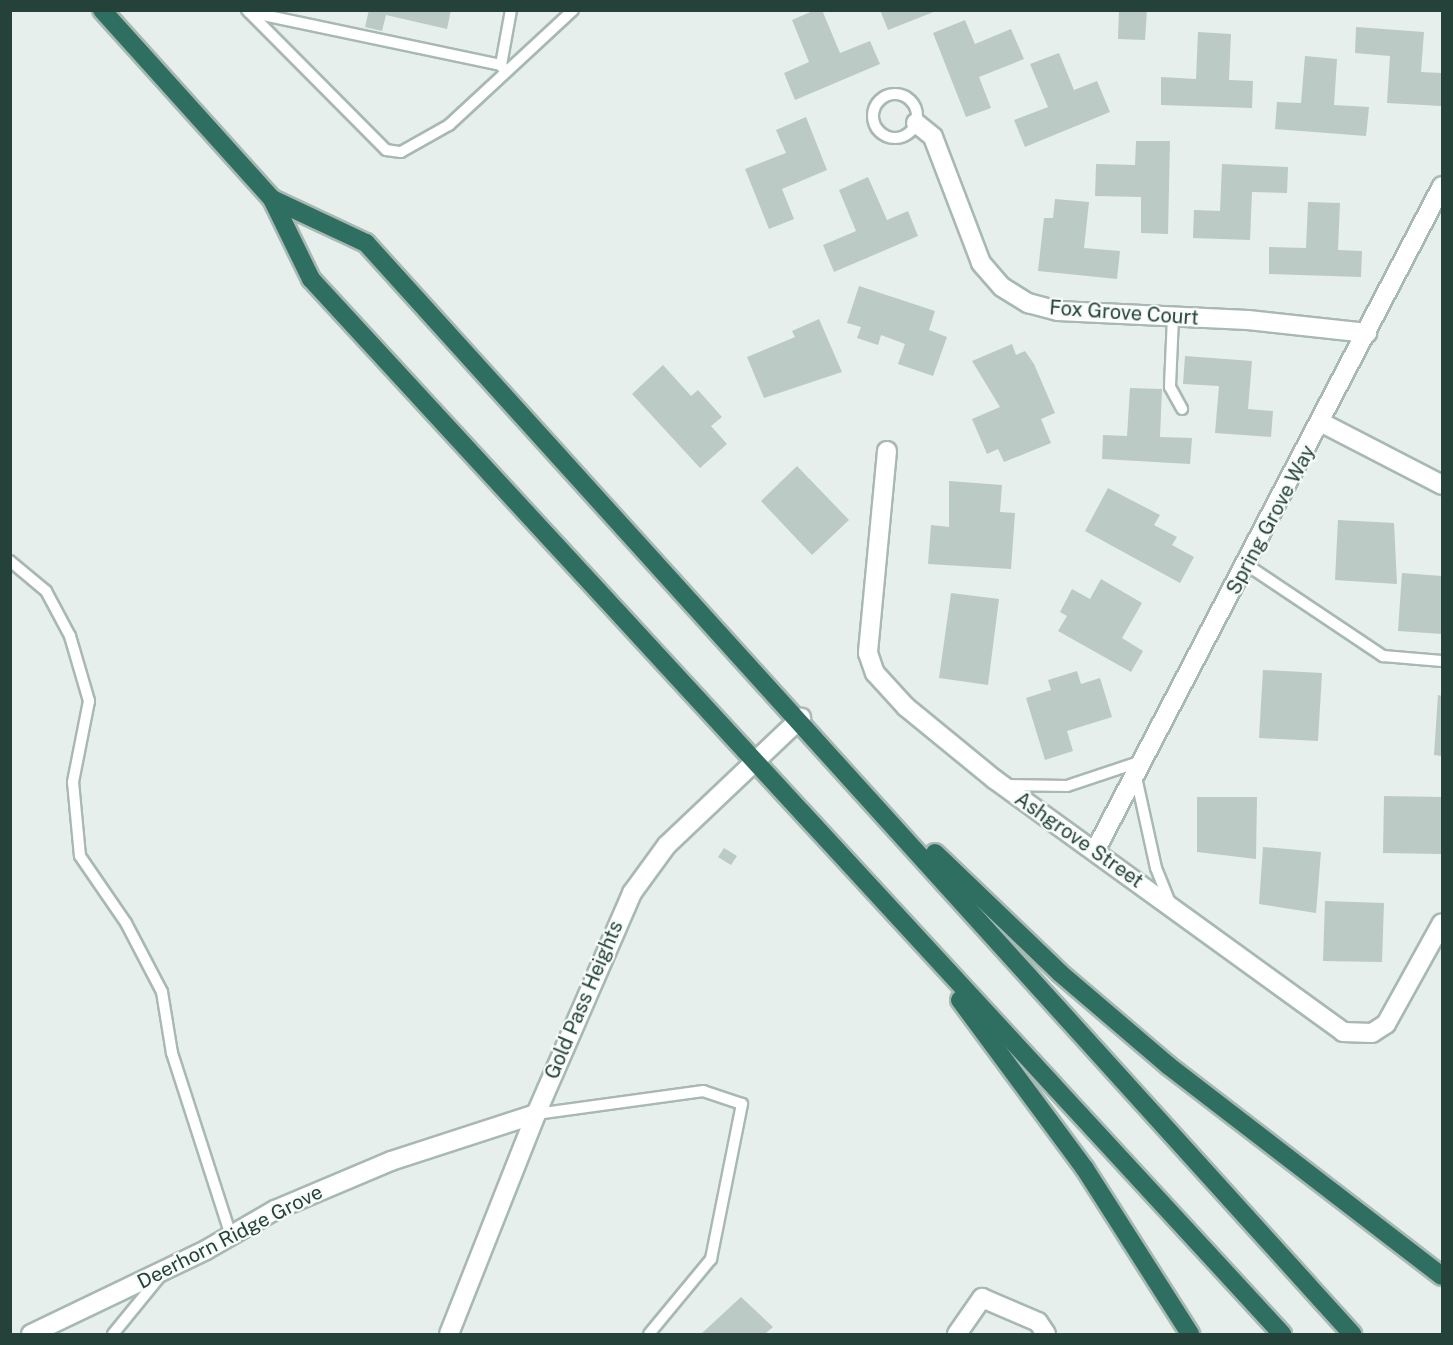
<!DOCTYPE html>
<html>
<head>
<meta charset="utf-8">
<style>
	body { margin:0 }
	#map { position:relative; width:1453px; height:1345px; overflow:hidden; background:#e6efeb; font-family:"Public Sans",sans-serif }
	div>[style] { position:absolute }
	.building>* { inset:0; background:#bbcac4 }
	.roads { filter:drop-shadow(2px 0 #a8b8b2) drop-shadow(-2px 0 #a8b8b2) drop-shadow(0 2px #a8b8b2) drop-shadow(0 -2px #a8b8b2) }
	.lane>* { height:10px; margin:-5px; padding:0 5px; transform-origin:5px; border-radius:5px; background:#fff }
	.lane>.ring { margin:-5px; padding:0; box-sizing:content-box; background:none; border:10px solid #fff; border-radius:50% }
	.street>* { height:18px; margin:-9px; padding:0 9px; transform-origin:9px; border-radius:9px; background:#fff }
	.highway>* { height:18px; margin:-9px; padding:0 9px; transform-origin:9px; border-radius:9px; background:#2f6f62 }
	span { translate:-50% -50%; white-space:nowrap; text-align:center; line-height:1.15; -webkit-text-stroke:4.5px #f7fbf9; paint-order:stroke }
	.street-label { font-size:20px; color:#24423a }
	.frame { position:absolute; inset:0; border:12px solid #24423a; pointer-events:none }
</style>
</head>
<body>
<div id="map">
	<div class="building">
		<div style="clip-path:polygon(369px 10px,451px 10px,447px 29px,386px 15px,382px 31px,365px 27px)"></div>
		<div style="clip-path:polygon(815px 10px,822px 10px,840px 53px,870px 41px,880px 64px,795px 100px,784px 73px,809px 62px,792px 20px)"></div>
		<div style="clip-path:polygon(880px 10px,936px 10px,936px 11px,888px 30px)"></div>
		<div style="clip-path:polygon(1119px 10px,1147px 10px,1145px 40px,1118px 39px)"></div>
		<div style="clip-path:polygon(965px 20px,975px 44px,1011px 29px,1024px 59px,979px 77px,991px 108px,966px 117px,933px 33px)"></div>
		<div style="clip-path:polygon(1356px 27px,1424px 32px,1421px 72px,1442px 73px,1441px 106px,1387px 103px,1390px 56px,1355px 53px)"></div>
		<div style="clip-path:polygon(1198px 32px,1231px 34px,1229px 80px,1253px 81px,1252px 108px,1161px 105px,1161px 77px,1196px 79px)"></div>
		<div style="clip-path:polygon(1059px 53px,1074px 90px,1097px 81px,1110px 112px,1025px 147px,1014px 120px,1048px 107px,1030px 64px)"></div>
		<div style="clip-path:polygon(1305px 56px,1337px 59px,1334px 105px,1369px 107px,1366px 136px,1275px 129px,1277px 102px,1301px 103px)"></div>
		<div style="clip-path:polygon(806px 117px,827px 170px,782px 189px,794px 219px,769px 229px,745px 169px,786px 153px,776px 130px)"></div>
		<div style="clip-path:polygon(1136px 141px,1170px 141px,1168px 234px,1141px 233px,1141px 197px,1095px 196px,1096px 164px,1135px 165px)"></div>
		<div style="clip-path:polygon(1222px 164px,1288px 167px,1287px 193px,1252px 192px,1250px 240px,1193px 238px,1194px 210px,1220px 211px)"></div>
		<div style="clip-path:polygon(868px 177px,887px 220px,908px 211px,918px 236px,834px 272px,823px 245px,856px 231px,839px 190px)"></div>
		<div style="clip-path:polygon(1055px 199px,1089px 202px,1084px 248px,1120px 251px,1117px 279px,1038px 271px,1044px 218px,1053px 218px)"></div>
		<div style="clip-path:polygon(1308px 202px,1340px 203px,1338px 250px,1362px 251px,1361px 277px,1269px 274px,1269px 247px,1306px 248px)"></div>
		<div style="clip-path:polygon(859px 286px,935px 311px,929px 330px,947px 337px,933px 376px,898px 364px,905px 344px,881px 335px,878px 345px,857px 338px,861px 327px,847px 323px)"></div>
		<div style="clip-path:polygon(819px 319px,842px 372px,764px 398px,747px 357px,795px 337px,792px 331px)"></div>
		<div style="clip-path:polygon(1012px 344px,1016px 355px,1025px 351px,1034px 364px,1055px 413px,1041px 419px,1051px 443px,1004px 462px,998px 449px,987px 454px,972px 419px,1000px 407px,972px 361px)"></div>
		<div style="clip-path:polygon(1185px 356px,1252px 361px,1248px 409px,1273px 411px,1271px 437px,1215px 433px,1219px 386px,1183px 384px)"></div>
		<div style="clip-path:polygon(663px 365px,691px 396px,698px 390px,722px 417px,711px 426px,727px 444px,700px 468px,632px 394px)"></div>
		<div style="clip-path:polygon(1130px 388px,1162px 389px,1160px 437px,1192px 438px,1190px 464px,1102px 459px,1103px 435px,1127px 436px)"></div>
		<div style="clip-path:polygon(797px 466px,849px 520px,812px 555px,761px 501px)"></div>
		<div style="clip-path:polygon(949px 481px,1002px 485px,1000px 512px,1015px 513px,1011px 569px,928px 564px,931px 525px,949px 527px)"></div>
		<div style="clip-path:polygon(1108px 488px,1160px 515px,1154px 525px,1177px 537px,1172px 545px,1194px 557px,1180px 583px,1085px 531px)"></div>
		<div style="clip-path:polygon(1338px 520px,1394px 523px,1397px 584px,1335px 580px)"></div>
		<div style="clip-path:polygon(1402px 573px,1442px 576px,1442px 634px,1398px 631px)"></div>
		<div style="clip-path:polygon(1101px 579px,1142px 603px,1122px 638px,1143px 651px,1131px 672px,1058px 631px,1067px 616px,1060px 612px,1072px 589px,1090px 599px)"></div>
		<div style="clip-path:polygon(951px 593px,999px 599px,988px 685px,939px 678px)"></div>
		<div style="clip-path:polygon(1263px 670px,1322px 673px,1318px 741px,1259px 738px)"></div>
		<div style="clip-path:polygon(1077px 671px,1081px 684px,1100px 678px,1112px 717px,1067px 731px,1073px 751px,1045px 760px,1026px 698px,1051px 690px,1048px 680px)"></div>
		<div style="clip-path:polygon(1438px 695px,1442px 696px,1442px 756px,1434px 755px)"></div>
		<div style="clip-path:polygon(1384px 796px,1442px 797px,1441px 854px,1383px 853px)"></div>
		<div style="clip-path:polygon(1197px 797px,1257px 797px,1256px 859px,1197px 852px)"></div>
		<div style="clip-path:polygon(1263px 847px,1321px 852px,1316px 913px,1259px 904px)"></div>
		<div style="clip-path:polygon(724px 848px,737px 856px,731px 865px,718px 857px)"></div>
		<div style="clip-path:polygon(1325px 901px,1384px 903px,1382px 962px,1323px 961px)"></div>
		<div style="clip-path:polygon(741px 1297px,773px 1327px,765px 1334px,701px 1334px)"></div>
	</div>
	<div class="roads">
		<div class="lane">
			<div style="left:247px;top:10px;width:197px;rotate:45.2deg"></div>
			<div style="left:386px;top:150px;width:15px;rotate:8deg"></div>
			<div style="left:401px;top:152px;width:55px;rotate:-29.4deg"></div>
			<div style="left:449px;top:125px;width:169px;rotate:-42.8deg"></div>
			<div style="left:249px;top:12px;width:258px;rotate:11.9deg"></div>
			<div style="left:504px;top:70px;width:6px;rotate:-121deg"></div>
			<div style="left:501px;top:65px;width:56px;rotate:-79.7deg"></div>
			<div class="ring" style="left:873px;top:94px;width:34px;height:34px"></div>
			<div style="left:1173px;top:317px;width:70px;rotate:92.5deg"></div>
			<div style="left:1170px;top:387px;width:25px;rotate:61deg"></div>
			<div style="left:10px;top:561px;width:47px;rotate:39.8deg"></div>
			<div style="left:46px;top:591px;width:51px;rotate:61.9deg"></div>
			<div style="left:70px;top:636px;width:68px;rotate:73.7deg"></div>
			<div style="left:89px;top:701px;width:83px;rotate:101.2deg"></div>
			<div style="left:73px;top:782px;width:74px;rotate:84.6deg"></div>
			<div style="left:80px;top:856px;width:81px;rotate:55.5deg"></div>
			<div style="left:126px;top:923px;width:78px;rotate:62.4deg"></div>
			<div style="left:162px;top:992px;width:62px;rotate:80.7deg"></div>
			<div style="left:172px;top:1053px;width:192px;rotate:72.1deg"></div>
			<div style="left:1247px;top:565px;width:164px;rotate:33.8deg"></div>
			<div style="left:1383px;top:656px;width:59px;rotate:4.8deg"></div>
			<div style="left:1136px;top:777px;width:93px;rotate:77.6deg"></div>
			<div style="left:1156px;top:868px;width:40px;rotate:68deg"></div>
			<div style="left:1006px;top:785px;width:61px;rotate:0.9deg"></div>
			<div style="left:1067px;top:786px;width:79px;rotate:-18.4deg"></div>
			<div style="left:536px;top:1114px;width:169px;rotate:-7.8deg"></div>
			<div style="left:703px;top:1091px;width:41px;rotate:18.4deg"></div>
			<div style="left:742px;top:1104px;width:158px;rotate:101.3deg"></div>
			<div style="left:711px;top:1259px;width:97px;rotate:129.6deg"></div>
			<div style="left:113px;top:1334px;width:77px;rotate:-50.8deg"></div>
		</div>
		<div class="street">
			<div style="left:916px;top:123px;width:22px;rotate:39deg"></div>
			<div style="left:933px;top:137px;width:135px;rotate:69.1deg"></div>
			<div style="left:981px;top:263px;width:32px;rotate:49deg"></div>
			<div style="left:1002px;top:287px;width:31px;rotate:32deg"></div>
			<div style="left:1028px;top:303px;width:31px;rotate:15deg"></div>
			<div style="left:1058px;top:311px;width:190px;rotate:2.7deg"></div>
			<div style="left:1248px;top:320px;width:120px;rotate:6.2deg"></div>
			<div style="left:1322px;top:423px;width:135px;rotate:27.3deg"></div>
			<div style="left:887px;top:451px;width:203px;rotate:95.4deg"></div>
			<div style="left:868px;top:653px;width:21px;rotate:71deg"></div>
			<div style="left:875px;top:673px;width:46px;rotate:47.6deg"></div>
			<div style="left:906px;top:707px;width:114px;rotate:39.3deg"></div>
			<div style="left:994px;top:779px;width:431px;rotate:35.9deg"></div>
			<div style="left:1343px;top:1032px;width:29px;rotate:2deg"></div>
			<div style="left:1372px;top:1033px;width:17px;rotate:-33deg"></div>
			<div style="left:1386px;top:1024px;width:115px;rotate:-61deg"></div>
			<div style="left:1095px;top:851px;width:750px;rotate:-62.44deg"></div>
			<div style="left:31px;top:1334px;width:194px;rotate:-25.6deg"></div>
			<div style="left:206px;top:1250px;width:80px;rotate:-30.1deg"></div>
			<div style="left:275px;top:1210px;width:126px;rotate:-22.9deg"></div>
			<div style="left:391px;top:1161px;width:152px;rotate:-18deg"></div>
			<div style="left:449px;top:1334px;width:237px;rotate:-68.4deg"></div>
			<div style="left:536px;top:1114px;width:241px;rotate:-66.5deg"></div>
			<div style="left:632px;top:893px;width:59px;rotate:-53.9deg"></div>
			<div style="left:667px;top:845px;width:185px;rotate:-43.5deg"></div>
			<div style="left:957px;top:1334px;width:44px;rotate:-55.2deg"></div>
			<div style="left:982px;top:1298px;width:61px;rotate:23.2deg"></div>
			<div style="left:1038px;top:1322px;width:14px;rotate:56deg"></div>
		</div>
		<div class="highway">
			<div style="left:102px;top:10px;width:254px;rotate:48deg"></div>
			<div style="left:272px;top:199px;width:89px;rotate:64deg"></div>
			<div style="left:311px;top:279px;width:1434px;rotate:47.37deg"></div>
			<div style="left:272px;top:199px;width:104px;rotate:25.1deg"></div>
			<div style="left:366px;top:243px;width:1471px;rotate:47.89deg"></div>
			<div style="left:935px;top:853px;width:173px;rotate:43.8deg"></div>
			<div style="left:1060px;top:973px;width:143px;rotate:40.5deg"></div>
			<div style="left:1169px;top:1066px;width:344px;rotate:37.6deg"></div>
			<div style="left:960px;top:1000px;width:210px;rotate:53.5deg"></div>
			<div style="left:1085px;top:1169px;width:196px;rotate:57.5deg"></div>
		</div>
	</div>
	<div class="street-label">
		<span style="left:1124px;top:313px;rotate:4deg">Fox Grove Court</span>
		<span style="left:1271px;top:520px;rotate:-62deg">Spring Grove Way</span>
		<span style="left:1079px;top:840px;rotate:35deg">Ashgrove Street</span>
		<span style="left:584px;top:1000px;rotate:-67deg">Gold Pass Heights</span>
		<span style="left:230px;top:1237px;rotate:-27deg">Deerhorn Ridge Grove</span>
	</div>
	<div class="frame"></div>
</div>
</body>
</html>
